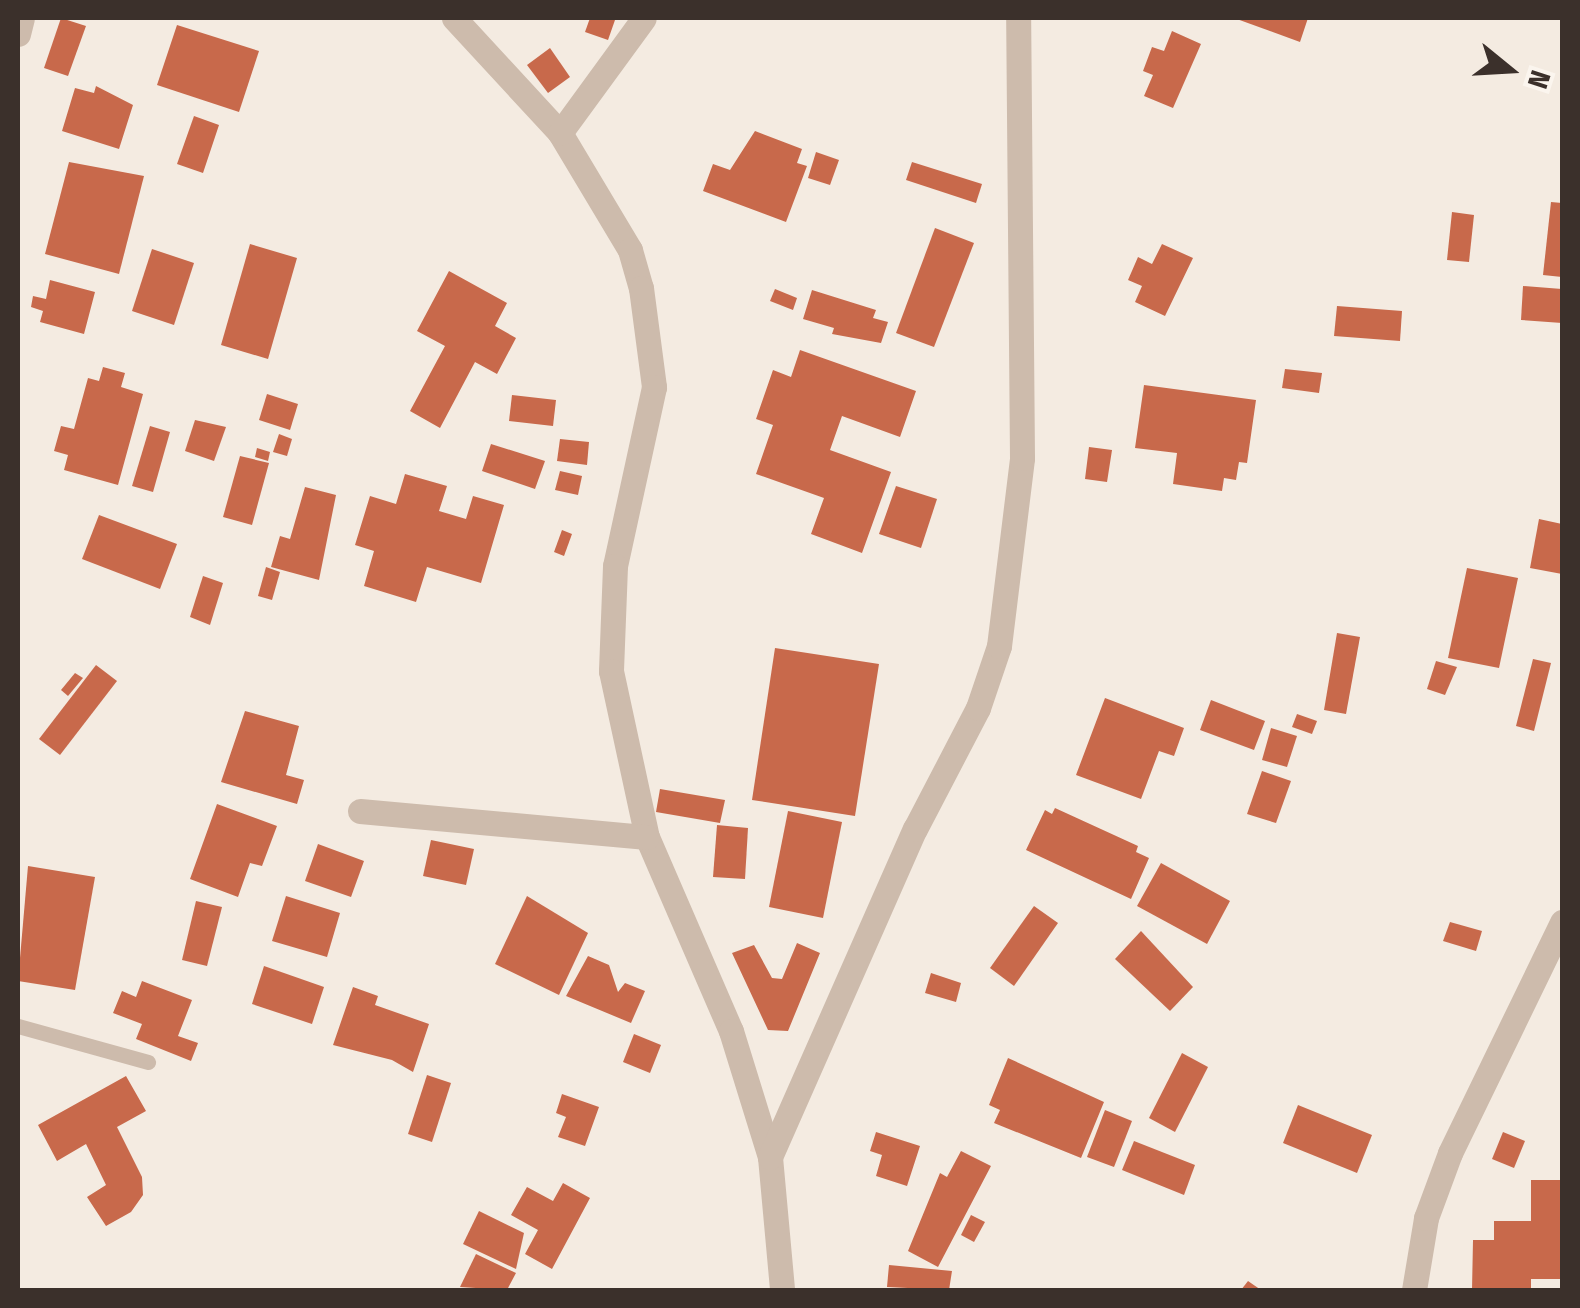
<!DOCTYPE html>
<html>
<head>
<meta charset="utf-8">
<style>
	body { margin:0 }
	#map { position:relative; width:1580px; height:1308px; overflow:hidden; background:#f4ebe1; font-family:"Fira Sans Condensed",sans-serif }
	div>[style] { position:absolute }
	.building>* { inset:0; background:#c8694b }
	.service>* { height:15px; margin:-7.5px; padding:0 7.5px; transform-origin:7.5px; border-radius:7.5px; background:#cdbbac }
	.minor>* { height:25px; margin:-12.5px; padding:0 12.5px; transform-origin:12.5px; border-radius:12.5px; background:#cdbbac }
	span { translate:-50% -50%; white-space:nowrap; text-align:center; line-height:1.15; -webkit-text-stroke:10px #fbf5ee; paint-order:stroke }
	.frame { position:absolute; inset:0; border:20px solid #3b302b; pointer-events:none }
	.north { position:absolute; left:1460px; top:20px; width:100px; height:100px; -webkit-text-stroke:8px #fbf5ee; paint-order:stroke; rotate:108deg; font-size:28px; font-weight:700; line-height:40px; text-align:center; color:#3b302b }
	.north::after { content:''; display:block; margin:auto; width:35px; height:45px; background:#3b302b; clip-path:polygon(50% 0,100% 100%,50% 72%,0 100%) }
</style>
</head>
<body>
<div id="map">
	<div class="building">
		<div style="clip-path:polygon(61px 18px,86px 26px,68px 76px,44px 68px)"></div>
		<div style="clip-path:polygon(590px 18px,615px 20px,608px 40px,585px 32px)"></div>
		<div style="clip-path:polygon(1234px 18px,1308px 18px,1300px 42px)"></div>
		<div style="clip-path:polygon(177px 25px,259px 51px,239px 112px,157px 85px)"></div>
		<div style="clip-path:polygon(1172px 31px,1201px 44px,1173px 108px,1144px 96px,1153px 75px,1143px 71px,1152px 47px,1164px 51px)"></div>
		<div style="clip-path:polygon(550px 48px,570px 77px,548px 93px,527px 65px)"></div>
		<div style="clip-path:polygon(96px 86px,133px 105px,119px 149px,62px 131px,75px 88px,94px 93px)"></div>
		<div style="clip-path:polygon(194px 116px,219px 125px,203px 173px,177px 164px)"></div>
		<div style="clip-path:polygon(755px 131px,802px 149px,797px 163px,807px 166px,786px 222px,703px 191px,713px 164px,730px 170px)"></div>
		<div style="clip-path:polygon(816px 152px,839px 160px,830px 185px,808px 178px)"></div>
		<div style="clip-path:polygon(69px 162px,144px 176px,119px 274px,45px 254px)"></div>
		<div style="clip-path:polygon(912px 162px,982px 184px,976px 203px,906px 180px)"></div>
		<div style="clip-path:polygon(1551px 202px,1562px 203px,1562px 277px,1543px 275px)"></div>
		<div style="clip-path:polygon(1452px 212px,1474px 215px,1469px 262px,1447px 260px)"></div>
		<div style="clip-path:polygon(935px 228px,974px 243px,934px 347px,896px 333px)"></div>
		<div style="clip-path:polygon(250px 244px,297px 258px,268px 359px,221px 345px)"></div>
		<div style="clip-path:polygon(1162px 244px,1193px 258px,1165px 316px,1135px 302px,1142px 286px,1128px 280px,1138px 257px,1152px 264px)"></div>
		<div style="clip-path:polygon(152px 249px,194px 263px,174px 325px,132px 311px)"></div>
		<div style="clip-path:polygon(449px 271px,507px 303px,495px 326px,516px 338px,497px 374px,475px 362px,440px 428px,410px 411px,445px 346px,417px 331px)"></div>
		<div style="clip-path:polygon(50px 280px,95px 292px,84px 334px,40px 322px,43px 311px,31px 307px,33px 296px,46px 299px)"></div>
		<div style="clip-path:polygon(1523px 286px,1562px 289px,1562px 323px,1521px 320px)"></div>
		<div style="clip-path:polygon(775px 289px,797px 298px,793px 310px,770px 301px)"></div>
		<div style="clip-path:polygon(812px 290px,876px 310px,873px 318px,888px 322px,881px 343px,832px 334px,834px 328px,803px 319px)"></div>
		<div style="clip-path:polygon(1337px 306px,1402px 311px,1400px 341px,1334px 336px)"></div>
		<div style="clip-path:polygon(800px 350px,916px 391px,900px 437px,842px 416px,830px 450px,891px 472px,862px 553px,811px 534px,824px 498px,756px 474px,773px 425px,756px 419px,773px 370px,791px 377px)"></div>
		<div style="clip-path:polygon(103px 367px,125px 373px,121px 387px,143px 394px,118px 485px,64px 470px,68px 455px,54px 451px,61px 426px,74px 429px,88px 378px,99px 381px)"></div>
		<div style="clip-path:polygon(1285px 369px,1322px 373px,1319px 393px,1282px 388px)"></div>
		<div style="clip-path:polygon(1144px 385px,1256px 400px,1247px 463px,1239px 462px,1236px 480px,1224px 478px,1222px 491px,1173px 484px,1177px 453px,1135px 448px)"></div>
		<div style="clip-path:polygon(267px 394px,298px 404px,290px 430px,259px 420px)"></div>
		<div style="clip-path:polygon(512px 395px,556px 400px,553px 426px,509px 421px)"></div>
		<div style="clip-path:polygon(195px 420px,226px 427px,214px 461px,185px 451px)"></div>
		<div style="clip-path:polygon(150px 426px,170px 432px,153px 492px,132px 486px)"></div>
		<div style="clip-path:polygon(279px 434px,292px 439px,287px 456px,273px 452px)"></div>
		<div style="clip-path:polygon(560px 439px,589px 442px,587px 465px,557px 461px)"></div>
		<div style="clip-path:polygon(491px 444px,545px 461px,535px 489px,482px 471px)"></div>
		<div style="clip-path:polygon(1089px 447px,1112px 450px,1107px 482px,1085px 479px)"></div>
		<div style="clip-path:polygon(257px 448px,270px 452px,268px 461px,255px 457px)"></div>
		<div style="clip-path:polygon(240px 456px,269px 463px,252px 525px,223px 517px)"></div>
		<div style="clip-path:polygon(560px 471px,582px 476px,578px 495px,555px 490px)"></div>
		<div style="clip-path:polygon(405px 474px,447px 486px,439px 511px,466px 519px,473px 496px,504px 505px,481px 583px,427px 567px,416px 602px,364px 586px,374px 551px,355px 545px,370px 496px,396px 504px)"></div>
		<div style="clip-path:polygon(896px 486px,937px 499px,921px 548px,879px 534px)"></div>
		<div style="clip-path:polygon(305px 487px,336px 495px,319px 580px,271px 567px,280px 536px,290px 539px)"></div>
		<div style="clip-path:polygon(99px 515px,177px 544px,160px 589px,82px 559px)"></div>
		<div style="clip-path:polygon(1539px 519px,1562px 524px,1562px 574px,1530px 568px)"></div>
		<div style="clip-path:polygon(562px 530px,572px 534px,564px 556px,554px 552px)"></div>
		<div style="clip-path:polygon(266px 567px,280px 572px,272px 600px,258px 596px)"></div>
		<div style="clip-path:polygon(1467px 568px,1518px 578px,1499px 668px,1448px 658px)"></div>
		<div style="clip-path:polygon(203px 576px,223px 583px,210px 625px,190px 617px)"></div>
		<div style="clip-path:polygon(1337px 633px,1360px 637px,1346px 714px,1324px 710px)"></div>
		<div style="clip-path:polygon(775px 648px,879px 664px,855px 816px,752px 800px)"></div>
		<div style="clip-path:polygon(1533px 659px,1551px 663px,1534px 731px,1516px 726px)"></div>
		<div style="clip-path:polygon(1436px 661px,1457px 667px,1445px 695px,1427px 689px)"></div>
		<div style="clip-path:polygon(96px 665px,117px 681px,60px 755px,39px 739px)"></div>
		<div style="clip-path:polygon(75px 673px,83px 678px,68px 696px,61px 690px)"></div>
		<div style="clip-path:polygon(1105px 698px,1184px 728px,1174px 756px,1159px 751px,1141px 799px,1076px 775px)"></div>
		<div style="clip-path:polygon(1211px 700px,1265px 721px,1254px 750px,1200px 730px)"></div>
		<div style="clip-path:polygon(245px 711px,299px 726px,286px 775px,304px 780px,297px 804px,221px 782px)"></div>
		<div style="clip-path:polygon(1297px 714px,1317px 721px,1312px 734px,1292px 727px)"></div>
		<div style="clip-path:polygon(1271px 728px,1297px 736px,1287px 767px,1262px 760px)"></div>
		<div style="clip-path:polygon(1262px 771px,1291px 781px,1276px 823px,1247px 814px)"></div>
		<div style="clip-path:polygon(660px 789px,725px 800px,720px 823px,656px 812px)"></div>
		<div style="clip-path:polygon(217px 804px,277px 826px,262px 866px,250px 863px,238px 897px,190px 879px)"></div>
		<div style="clip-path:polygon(1055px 808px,1138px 846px,1136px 852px,1149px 858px,1131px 899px,1026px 850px,1045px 810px,1052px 814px)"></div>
		<div style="clip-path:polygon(788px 811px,842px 822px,823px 918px,769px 907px)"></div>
		<div style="clip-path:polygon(717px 825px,748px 828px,745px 879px,713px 877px)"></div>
		<div style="clip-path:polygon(431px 840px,474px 849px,466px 885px,423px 876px)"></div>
		<div style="clip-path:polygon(318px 844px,364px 861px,351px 897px,305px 881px)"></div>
		<div style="clip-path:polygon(1161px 863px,1230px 901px,1207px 944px,1137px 906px)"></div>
		<div style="clip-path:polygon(28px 866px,95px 877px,75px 990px,18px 981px)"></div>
		<div style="clip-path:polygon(286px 896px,340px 913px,327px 957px,272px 941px)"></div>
		<div style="clip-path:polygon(527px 896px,588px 933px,559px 995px,495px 964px)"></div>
		<div style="clip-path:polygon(196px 901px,222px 907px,207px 966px,182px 960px)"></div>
		<div style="clip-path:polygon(1034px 906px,1058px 923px,1014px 986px,990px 968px)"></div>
		<div style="clip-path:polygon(1450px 922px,1482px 931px,1476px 951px,1443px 941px)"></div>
		<div style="clip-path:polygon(1141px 931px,1193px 987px,1170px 1011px,1115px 959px)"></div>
		<div style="clip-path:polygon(797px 943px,820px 953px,788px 1031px,768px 1030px,732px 953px,754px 945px,772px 978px,782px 979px)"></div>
		<div style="clip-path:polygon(588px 956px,609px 965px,618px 992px,625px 983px,645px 991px,631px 1023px,566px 996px)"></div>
		<div style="clip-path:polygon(264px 966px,324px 987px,312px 1024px,252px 1004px)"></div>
		<div style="clip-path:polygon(931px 973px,961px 983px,956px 1002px,925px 993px)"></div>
		<div style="clip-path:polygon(142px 981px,192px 1000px,178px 1036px,198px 1043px,191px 1061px,136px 1039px,142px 1024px,113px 1013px,122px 991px,136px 997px)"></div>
		<div style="clip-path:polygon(353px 987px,378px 996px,375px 1005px,429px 1024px,413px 1072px,392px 1060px,333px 1045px)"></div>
		<div style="clip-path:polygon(634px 1034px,661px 1045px,650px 1073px,623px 1062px)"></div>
		<div style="clip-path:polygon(1182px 1053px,1208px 1067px,1175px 1132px,1149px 1118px)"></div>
		<div style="clip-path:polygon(1008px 1058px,1104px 1102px,1081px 1158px,994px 1123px,1000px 1110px,989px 1105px)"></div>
		<div style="clip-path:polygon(427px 1075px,451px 1083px,432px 1142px,408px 1134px)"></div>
		<div style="clip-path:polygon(126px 1076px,146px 1111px,117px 1127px,142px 1177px,143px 1195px,131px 1212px,106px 1226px,87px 1197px,106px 1185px,86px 1144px,57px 1161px,38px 1125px)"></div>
		<div style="clip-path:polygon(562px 1094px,599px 1107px,585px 1146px,558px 1137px,566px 1117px,556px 1113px)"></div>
		<div style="clip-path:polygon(1298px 1105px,1372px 1135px,1357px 1173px,1283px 1143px)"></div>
		<div style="clip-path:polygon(1105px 1110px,1132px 1121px,1114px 1167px,1087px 1157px)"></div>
		<div style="clip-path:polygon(876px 1132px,920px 1146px,907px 1186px,876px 1176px,882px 1155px,870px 1151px)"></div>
		<div style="clip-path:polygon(1503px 1132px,1525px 1141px,1514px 1168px,1492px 1159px)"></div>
		<div style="clip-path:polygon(1134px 1141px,1195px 1165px,1184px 1195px,1122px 1170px)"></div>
		<div style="clip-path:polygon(961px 1151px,991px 1166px,938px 1267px,908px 1251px,940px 1173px,947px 1177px)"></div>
		<div style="clip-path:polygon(1531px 1180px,1562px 1180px,1562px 1279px,1531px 1279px,1531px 1290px,1472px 1290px,1473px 1240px,1494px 1240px,1494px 1221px,1531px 1221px)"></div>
		<div style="clip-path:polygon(563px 1183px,590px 1198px,552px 1269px,525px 1254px,538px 1230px,511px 1215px,527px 1187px,553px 1201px)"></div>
		<div style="clip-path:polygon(479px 1211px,524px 1233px,516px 1269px,463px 1244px)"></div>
		<div style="clip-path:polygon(971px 1215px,985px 1222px,974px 1242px,961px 1235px)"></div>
		<div style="clip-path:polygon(476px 1254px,516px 1273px,507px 1290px,460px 1287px)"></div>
		<div style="clip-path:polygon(889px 1265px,952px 1271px,949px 1290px,887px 1287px)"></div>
		<div style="clip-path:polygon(1248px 1281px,1261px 1290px,1241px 1290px)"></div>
	</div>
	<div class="service">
		<div style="left:18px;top:1026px;width:135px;rotate:15.5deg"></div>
	</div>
	<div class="minor">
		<div style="left:454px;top:18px;width:156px;rotate:47.3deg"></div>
		<div style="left:560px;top:133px;width:136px;rotate:59.1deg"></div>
		<div style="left:630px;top:250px;width:40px;rotate:74deg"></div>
		<div style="left:641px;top:288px;width:100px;rotate:82.5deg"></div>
		<div style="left:654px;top:387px;width:183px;rotate:102.3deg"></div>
		<div style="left:615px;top:566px;width:105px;rotate:92.2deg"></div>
		<div style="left:611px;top:671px;width:170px;rotate:77.8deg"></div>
		<div style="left:647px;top:837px;width:211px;rotate:66.6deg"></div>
		<div style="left:731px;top:1031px;width:132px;rotate:72.8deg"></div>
		<div style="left:770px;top:1157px;width:134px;rotate:84.8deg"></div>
		<div style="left:18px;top:34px;width:16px;rotate:-76deg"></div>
		<div style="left:560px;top:133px;width:142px;rotate:-53.9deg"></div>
		<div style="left:360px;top:811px;width:288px;rotate:5.2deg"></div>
		<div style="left:770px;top:1157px;width:359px;rotate:-66.2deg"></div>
		<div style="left:915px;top:829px;width:136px;rotate:-62.5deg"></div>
		<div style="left:978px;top:708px;width:65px;rotate:-71.3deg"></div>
		<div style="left:999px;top:646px;width:189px;rotate:-83deg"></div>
		<div style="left:1022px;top:458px;width:440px;rotate:-90.5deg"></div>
		<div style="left:1414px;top:1290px;width:73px;rotate:-80.5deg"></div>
		<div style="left:1426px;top:1218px;width:69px;rotate:-69.7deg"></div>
		<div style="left:1450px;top:1153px;width:257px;rotate:-64.1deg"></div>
	</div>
	<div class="frame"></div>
	<div class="north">N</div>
</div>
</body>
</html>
